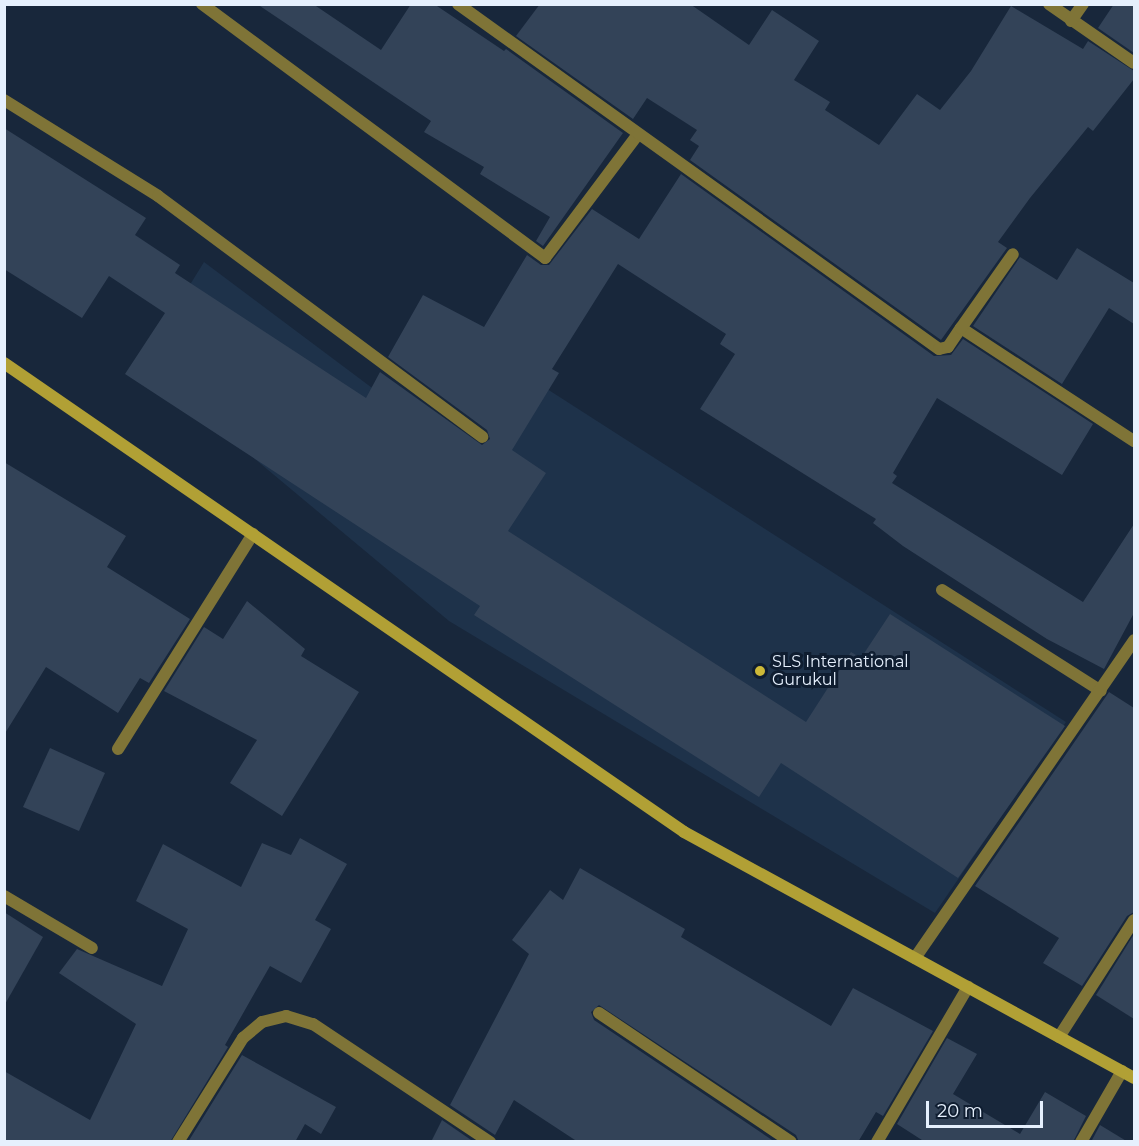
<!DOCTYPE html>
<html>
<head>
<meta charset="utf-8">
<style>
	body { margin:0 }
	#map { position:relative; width:1139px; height:1146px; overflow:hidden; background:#18273b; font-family:Montserrat,sans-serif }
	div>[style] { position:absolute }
	.built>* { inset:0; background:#1e324a }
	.building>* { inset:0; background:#334358 }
	.lane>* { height:12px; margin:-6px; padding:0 6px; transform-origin:6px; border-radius:6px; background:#7f7437 }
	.street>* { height:12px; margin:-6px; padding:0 6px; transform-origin:6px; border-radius:6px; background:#7f7437 }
	.secondary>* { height:12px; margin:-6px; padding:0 6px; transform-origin:6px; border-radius:6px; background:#b1a035 }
	.dots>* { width:16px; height:16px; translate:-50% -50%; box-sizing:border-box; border:3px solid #0f1d30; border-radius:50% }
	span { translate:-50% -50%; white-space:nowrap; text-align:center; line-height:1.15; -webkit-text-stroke:6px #0f1d30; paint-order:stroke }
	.poi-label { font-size:16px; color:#e6f0fd }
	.left { translate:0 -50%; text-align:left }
	.frame { position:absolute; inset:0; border:6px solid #e6f0fd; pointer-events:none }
	.scale { position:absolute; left:926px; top:1101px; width:117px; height:27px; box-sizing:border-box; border:3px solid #e6f0fd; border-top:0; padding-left:8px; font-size:18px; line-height:21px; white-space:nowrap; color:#e6f0fd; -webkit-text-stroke:4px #0f1d30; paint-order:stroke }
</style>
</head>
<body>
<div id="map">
	<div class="built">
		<div style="clip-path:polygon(204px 262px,491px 477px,544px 387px,1066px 722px,935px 913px,449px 621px,141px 364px)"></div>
	</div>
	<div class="building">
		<div style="clip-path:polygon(257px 4px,313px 4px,381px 50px,411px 4px,434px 4px,504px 51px,506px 49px,623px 133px,543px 246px,536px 241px,550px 217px,480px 174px,484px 167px,424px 132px,431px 121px)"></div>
		<div style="clip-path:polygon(540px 4px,690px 4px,749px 45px,772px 10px,819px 41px,794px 80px,830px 102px,825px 110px,879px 145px,917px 94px,940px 110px,971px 71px,1011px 6px,1083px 49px,1088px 41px,1134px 71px,1134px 79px,1093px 131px,1088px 127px,1030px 198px,998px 242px,1007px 248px,941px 340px,690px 160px,699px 146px,690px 140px,697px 130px,647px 98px,633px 119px,516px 36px)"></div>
		<div style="clip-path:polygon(1114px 4px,1134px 4px,1134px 53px,1098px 28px)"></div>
		<div style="clip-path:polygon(4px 128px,146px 218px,135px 235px,180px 265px,175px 273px,366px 398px,380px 372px,482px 445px,490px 439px,487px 430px,388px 357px,423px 295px,484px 327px,527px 255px,541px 265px,549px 265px,592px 209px,639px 239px,681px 174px,934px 356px,951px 355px,963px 339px,1093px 424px,1062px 475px,937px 398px,893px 473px,897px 476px,892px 483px,1083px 602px,1134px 524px,1134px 613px,1104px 669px,1047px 639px,903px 546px,873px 523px,876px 519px,700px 409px,735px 354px,720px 344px,726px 334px,618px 264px,552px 369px,559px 373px,512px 450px,546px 473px,508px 531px,806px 722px,851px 652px,861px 658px,890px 614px,1065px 726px,958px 878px,781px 763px,759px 797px,474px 615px,480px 606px,125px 374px,165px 313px,109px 276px,82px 318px,4px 269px)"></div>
		<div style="clip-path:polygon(1077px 248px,1134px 283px,1134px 324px,1109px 308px,1062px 384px,973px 326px,1020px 257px,1057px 280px)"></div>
		<div style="clip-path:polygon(4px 462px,126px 536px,107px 567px,190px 619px,149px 683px,140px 678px,118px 713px,46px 667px,4px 735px)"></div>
		<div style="clip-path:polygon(247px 601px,305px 649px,301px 656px,359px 692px,282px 816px,230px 783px,257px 740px,164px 691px,204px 627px,223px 639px)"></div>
		<div style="clip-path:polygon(1109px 692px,1134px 708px,1134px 912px,1127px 916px,1082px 986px,1043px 963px,1059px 938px,975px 886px)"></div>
		<div style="clip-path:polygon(50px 748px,105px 773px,79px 831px,23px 807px)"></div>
		<div style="clip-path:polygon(300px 838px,347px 864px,315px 920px,331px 929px,301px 983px,270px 966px,225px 1045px,228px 1047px,170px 1142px,4px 1142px,4px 1071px,90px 1120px,136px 1024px,59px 973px,77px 949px,162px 986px,188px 929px,136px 901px,163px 844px,241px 887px,262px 843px,291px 855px)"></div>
		<div style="clip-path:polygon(580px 868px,685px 929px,681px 937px,831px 1026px,853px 988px,933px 1031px,883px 1116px,876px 1112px,858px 1142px,799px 1142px,796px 1135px,599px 1005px,591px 1012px,594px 1020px,775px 1142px,578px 1142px,514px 1100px,495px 1135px,450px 1105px,529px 954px,512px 940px,550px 890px,563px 900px)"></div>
		<div style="clip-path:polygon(4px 912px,43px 937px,4px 1006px)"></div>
		<div style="clip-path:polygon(1134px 934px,1134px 1019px,1096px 995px)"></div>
		<div style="clip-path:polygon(947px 1038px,977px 1054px,953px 1094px,1020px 1134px,1045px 1092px,1086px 1116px,1073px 1142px,925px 1142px,897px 1124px)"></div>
		<div style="clip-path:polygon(242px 1055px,336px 1107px,321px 1134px,305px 1124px,295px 1142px,188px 1142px)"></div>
		<div style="clip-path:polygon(442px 1120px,474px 1142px,431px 1142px)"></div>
		<div style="clip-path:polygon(1100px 1125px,1128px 1142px,1091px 1142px)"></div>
	</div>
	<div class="lane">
		<div style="left:4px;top:100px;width:181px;rotate:31.9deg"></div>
		<div style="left:158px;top:196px;width:404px;rotate:36.6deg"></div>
	</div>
	<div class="street">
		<div style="left:202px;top:4px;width:427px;rotate:36.5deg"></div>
		<div style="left:545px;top:258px;width:155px;rotate:-53.1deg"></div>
		<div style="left:458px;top:4px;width:592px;rotate:35.65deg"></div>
		<div style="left:939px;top:349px;width:9px;rotate:-13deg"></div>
		<div style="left:948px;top:347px;width:23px;rotate:-56deg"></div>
		<div style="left:961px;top:328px;width:207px;rotate:33.2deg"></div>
		<div style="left:1049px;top:4px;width:103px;rotate:34.8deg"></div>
		<div style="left:1071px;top:21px;width:21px;rotate:-55deg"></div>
		<div style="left:961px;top:328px;width:90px;rotate:-54.9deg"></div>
		<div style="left:942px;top:590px;width:188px;rotate:32.4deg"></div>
		<div style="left:118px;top:749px;width:254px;rotate:-57.9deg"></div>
		<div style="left:4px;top:896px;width:102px;rotate:30.6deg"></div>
		<div style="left:915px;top:958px;width:386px;rotate:-55.4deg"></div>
		<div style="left:599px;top:1013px;width:231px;rotate:33.9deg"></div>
		<div style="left:1059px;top:1037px;width:139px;rotate:-57.3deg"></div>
		<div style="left:178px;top:1142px;width:123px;rotate:-58deg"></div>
		<div style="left:243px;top:1038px;width:25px;rotate:-40deg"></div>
		<div style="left:262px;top:1022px;width:25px;rotate:-14deg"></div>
		<div style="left:286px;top:1016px;width:28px;rotate:17deg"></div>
		<div style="left:313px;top:1024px;width:213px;rotate:33.7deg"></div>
		<div style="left:877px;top:1142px;width:180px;rotate:-59.6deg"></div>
		<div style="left:1081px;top:1142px;width:82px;rotate:-60deg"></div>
	</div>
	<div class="secondary">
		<div style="left:4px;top:363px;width:826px;rotate:34.59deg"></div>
		<div style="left:684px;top:832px;width:513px;rotate:28.66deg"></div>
	</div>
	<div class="dots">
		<div style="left:760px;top:671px;background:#cdb938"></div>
	</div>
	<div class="poi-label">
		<span class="left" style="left:772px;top:671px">SLS International<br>Gurukul</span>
	</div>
	<div class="frame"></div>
	<div class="scale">20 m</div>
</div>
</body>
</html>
